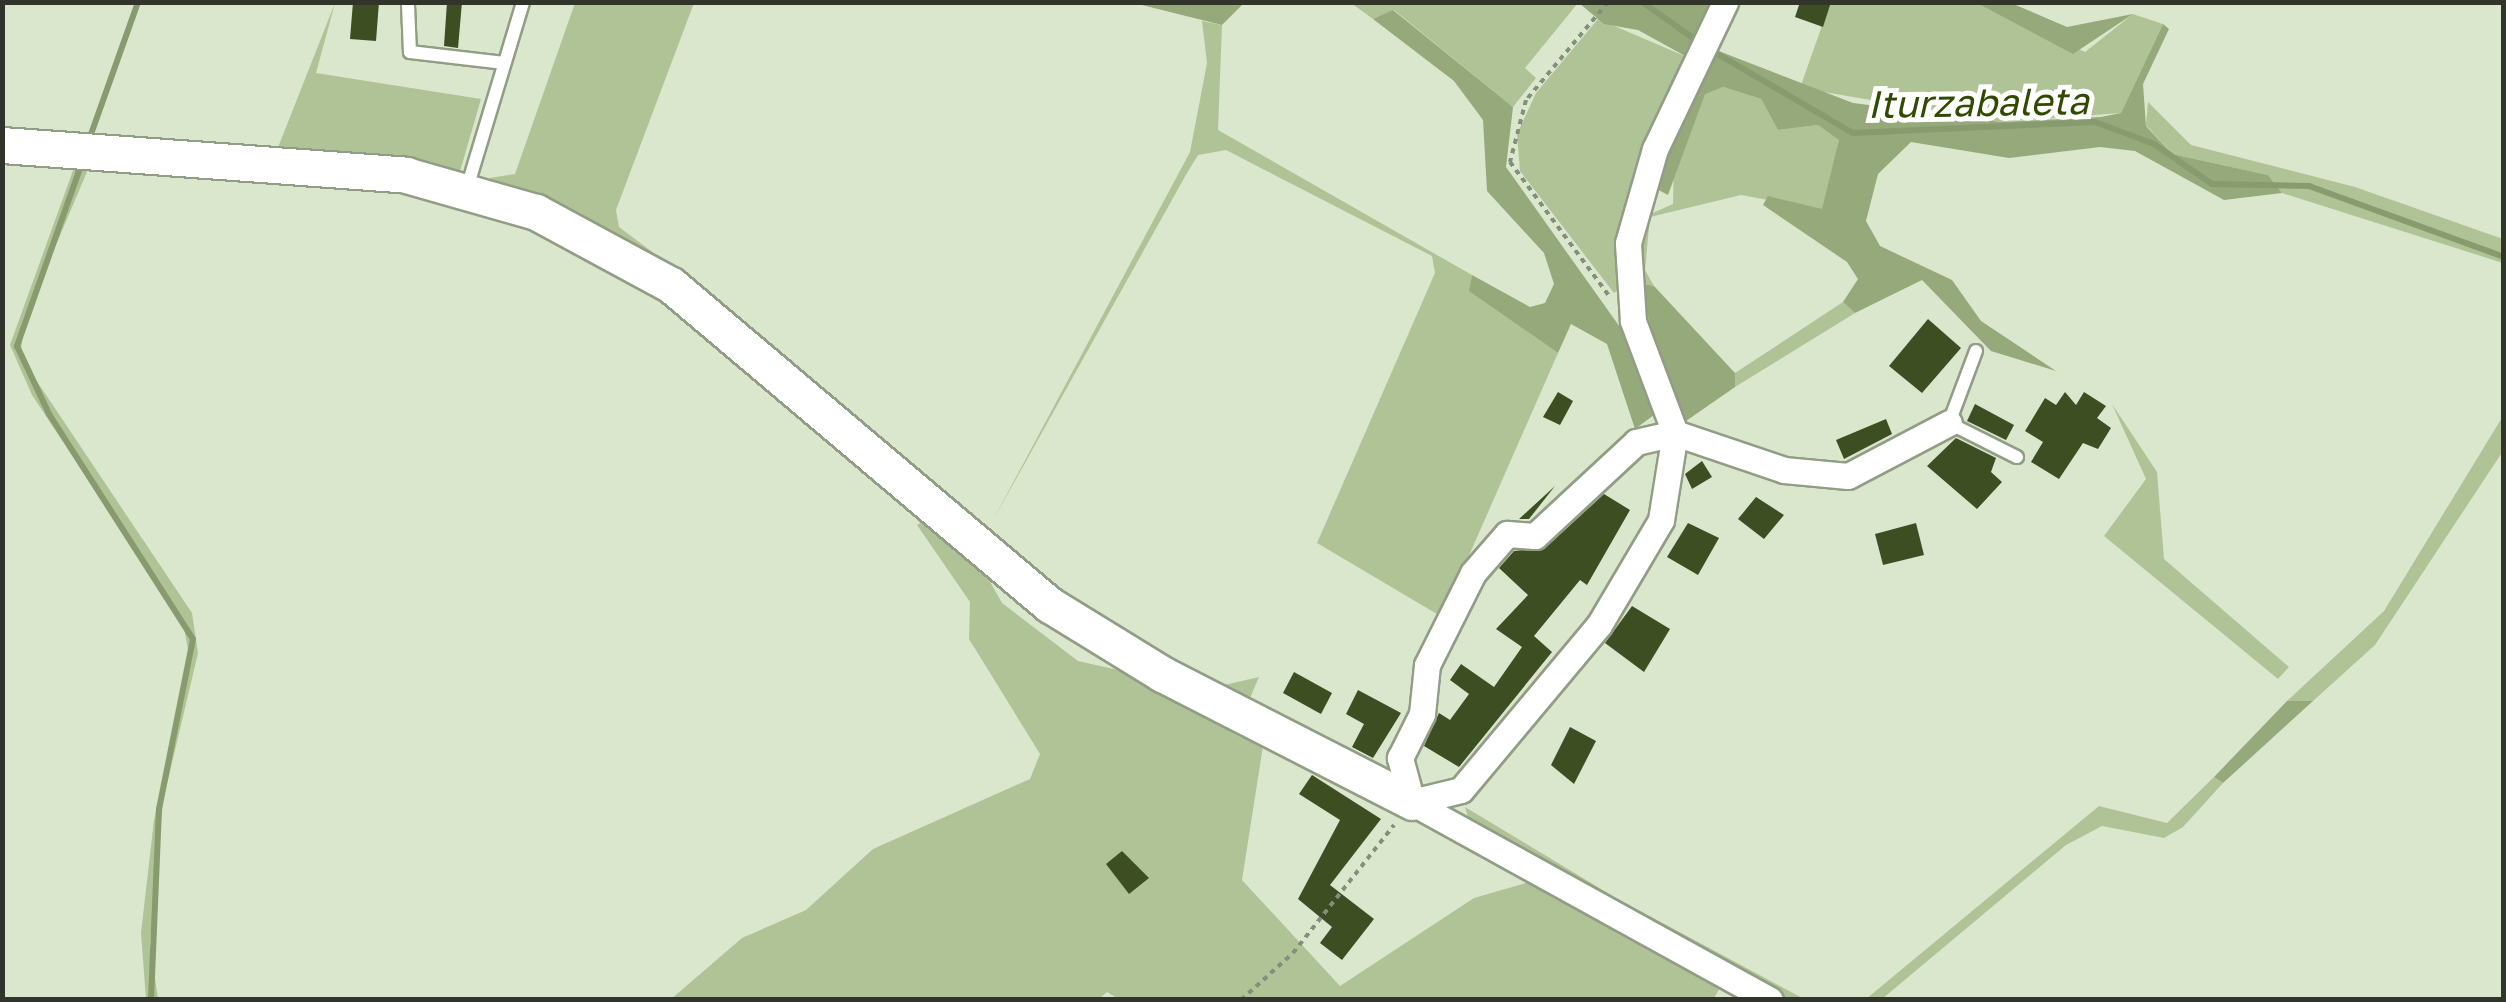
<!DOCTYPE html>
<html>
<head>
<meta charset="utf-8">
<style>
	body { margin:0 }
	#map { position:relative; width:2506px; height:1002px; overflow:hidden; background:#dae7cc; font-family:"Golos Text",sans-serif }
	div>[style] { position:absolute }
	.green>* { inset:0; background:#b0c396 }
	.forest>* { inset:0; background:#95a97b }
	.stream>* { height:6px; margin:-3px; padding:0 3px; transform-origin:3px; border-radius:3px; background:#889b6e }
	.building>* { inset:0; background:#3d4e23 }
	.path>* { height:4px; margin-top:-2px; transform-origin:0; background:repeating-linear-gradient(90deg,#858d7b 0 5px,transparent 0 10px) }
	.roads { filter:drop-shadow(2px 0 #919d84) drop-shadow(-2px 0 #919d84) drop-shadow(0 2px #919d84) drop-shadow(0 -2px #919d84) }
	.lane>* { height:12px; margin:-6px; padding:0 6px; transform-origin:6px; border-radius:6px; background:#fff }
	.street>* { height:25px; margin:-12.5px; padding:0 12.5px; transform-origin:12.5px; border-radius:12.5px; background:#fff }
	.secondary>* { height:35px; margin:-17.5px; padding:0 17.5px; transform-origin:17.5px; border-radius:17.5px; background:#fff }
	span { translate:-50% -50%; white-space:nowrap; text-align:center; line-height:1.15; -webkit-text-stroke:10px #fff; paint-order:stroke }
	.water-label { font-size:38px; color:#324900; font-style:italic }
	.frame { position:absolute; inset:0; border:5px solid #30342a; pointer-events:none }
</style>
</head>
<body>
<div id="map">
	<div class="green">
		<div style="clip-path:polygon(335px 3px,316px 73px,481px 99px,459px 175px,277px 150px)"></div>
		<div style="clip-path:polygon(575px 3px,694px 3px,616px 210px,619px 227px,735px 314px,1044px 583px,1220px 686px,1259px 677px,1246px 707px,1107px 636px,840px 416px,493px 188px,490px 178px,515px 174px)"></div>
		<div style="clip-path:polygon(1351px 3px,1578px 3px,1525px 68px,1536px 78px,1513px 107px,1394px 10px,1373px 19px)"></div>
		<div style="clip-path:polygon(1830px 3px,1977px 3px,2085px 52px,2133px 14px,2163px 24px,2121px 113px,2001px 122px,1800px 88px)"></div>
		<div style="clip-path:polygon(1598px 19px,1687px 57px,1620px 221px,1624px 286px,1614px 293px,1520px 171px,1517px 134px,1536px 93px)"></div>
		<div style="clip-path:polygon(1202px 21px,1222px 25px,1218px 130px,1472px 275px,1470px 291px,1558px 353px,1442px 617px,1317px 543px,1435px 273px,1432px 256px,1226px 150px,1198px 155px,1187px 173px,992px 522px,1190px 152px,1207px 63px)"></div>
		<div style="clip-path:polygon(1723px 87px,1761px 99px,1778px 130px,1818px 125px,1839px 139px,1831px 191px,1822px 210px,1741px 195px,1650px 217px,1645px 270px,1654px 286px,1639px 283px,1638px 225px,1646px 216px,1673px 204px,1674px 158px,1705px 93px)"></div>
		<div style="clip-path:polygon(2148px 102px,2191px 145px,2355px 187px,2503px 239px,2503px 263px,2282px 193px,2268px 175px,2172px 154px,2146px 125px)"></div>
		<div style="clip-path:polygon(75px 165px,89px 167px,26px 316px,20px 356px,192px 613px,198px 653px,163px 801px,150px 944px,158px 999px,146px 999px,141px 933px,154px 820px,190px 660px,183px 623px,32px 395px,10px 345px)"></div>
		<div style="clip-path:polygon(1843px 302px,1855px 313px,1735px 387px,1735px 373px)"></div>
		<div style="clip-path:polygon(2112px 404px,2157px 472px,2164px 559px,2289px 667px,2278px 679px,2104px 536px,2146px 479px)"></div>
		<div style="clip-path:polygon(2503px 416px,2503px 451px,2375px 645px,2313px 701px,2287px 701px,2384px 611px)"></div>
		<div style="clip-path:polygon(932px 515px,975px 555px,1002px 603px,1078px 661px,1154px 678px,1239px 722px,1234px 734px,1263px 746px,1242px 880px,1340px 986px,1474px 898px,1540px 879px,1722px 984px,1713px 1000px,1120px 1000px,1107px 992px,1098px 1000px,670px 1000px,742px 938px,806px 910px,873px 849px,1030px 779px,1040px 754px,969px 639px,970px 602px,917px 525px)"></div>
		<div style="clip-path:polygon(2214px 777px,2223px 783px,2183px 827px,2164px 838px,2102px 826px,2066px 845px,1882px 999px,1866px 999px,2099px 806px,2167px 823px)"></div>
		<div style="clip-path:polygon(1465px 807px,1616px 898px,1804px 999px,1787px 999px,1469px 821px)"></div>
	</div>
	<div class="forest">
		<div style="clip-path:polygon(1134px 3px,1244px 3px,1222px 25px)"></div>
		<div style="clip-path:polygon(1579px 3px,1715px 3px,1687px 57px,1638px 30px,1604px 24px)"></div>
		<div style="clip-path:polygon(1977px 3px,2011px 3px,2067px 27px,2133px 14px,2073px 54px)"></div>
		<div style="clip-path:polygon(1393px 10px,1513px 107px,1506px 167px,1627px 337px,1658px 412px,1635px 429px,1607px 344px,1571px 324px,1558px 353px,1469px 291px,1472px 275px,1530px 307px,1545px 303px,1554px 284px,1544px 253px,1487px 191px,1483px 120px,1454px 81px,1373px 19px)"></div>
		<div style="clip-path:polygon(2163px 24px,2169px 29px,2143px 84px,2146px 126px,2172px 154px,2268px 175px,2282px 193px,2224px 200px,2135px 151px,2100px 147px,2009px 158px,1911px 142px,1878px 174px,1866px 221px,1880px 246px,1952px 280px,1981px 321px,2056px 371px,1991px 351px,1922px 280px,1855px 313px,1843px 302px,1858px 279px,1847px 262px,1763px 205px,1768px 196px,1822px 209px,1839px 140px,1818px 125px,1778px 130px,1761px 99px,1723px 87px,1705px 94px,1668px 195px,1651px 186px,1716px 50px,1853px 103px,2001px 122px,2101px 117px,2121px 113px)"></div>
		<div style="clip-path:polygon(1639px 283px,1654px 286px,1735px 373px,1735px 387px,1686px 421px,1671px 402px)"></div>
		<div style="clip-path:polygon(2287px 701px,2313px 701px,2223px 783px,2214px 777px)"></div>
	</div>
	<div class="stream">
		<div style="left:1642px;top:2px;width:70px;rotate:35.1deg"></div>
		<div style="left:1709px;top:49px;width:167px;rotate:30.3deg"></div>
		<div style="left:1853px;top:133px;width:242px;rotate:-2.6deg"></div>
		<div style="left:2095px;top:122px;width:63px;rotate:20.4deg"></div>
		<div style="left:2154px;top:144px;width:70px;rotate:34.6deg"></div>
		<div style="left:2212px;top:184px;width:97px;rotate:1.2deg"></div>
		<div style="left:2309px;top:186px;width:208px;rotate:20deg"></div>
		<div style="left:90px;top:137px;width:143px;rotate:-70.4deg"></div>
		<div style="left:79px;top:171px;width:186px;rotate:109.5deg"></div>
		<div style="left:17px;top:346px;width:75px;rotate:64.8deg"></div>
		<div style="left:49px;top:414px;width:267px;rotate:57.4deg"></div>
		<div style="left:193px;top:639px;width:173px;rotate:101.3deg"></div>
		<div style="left:159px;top:809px;width:191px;rotate:92.4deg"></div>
	</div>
	<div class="building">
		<div style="clip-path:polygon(353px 2px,379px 2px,376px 41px,350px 39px)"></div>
		<div style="clip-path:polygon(447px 2px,462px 2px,458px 48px,444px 46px)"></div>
		<div style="clip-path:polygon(1800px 2px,1831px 2px,1823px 27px,1795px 17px)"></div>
		<div style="clip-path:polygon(1928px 319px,1961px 348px,1922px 393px,1889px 366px)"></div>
		<div style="clip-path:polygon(1558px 392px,1573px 401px,1560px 425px,1543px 417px)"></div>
		<div style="clip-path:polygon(2065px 392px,2076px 405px,2084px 392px,2106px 406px,2097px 418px,2111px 428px,2098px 449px,2083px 443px,2059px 479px,2031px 462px,2043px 442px,2025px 431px,2045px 398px,2056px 405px)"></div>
		<div style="clip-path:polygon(1975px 404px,2014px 425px,2006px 440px,1967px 421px)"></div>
		<div style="clip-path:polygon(1886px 419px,1892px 434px,1844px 459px,1836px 440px)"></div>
		<div style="clip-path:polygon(1956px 438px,1996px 458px,1991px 472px,2002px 482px,1977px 509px,1927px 466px)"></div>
		<div style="clip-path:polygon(1702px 461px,1712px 477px,1692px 489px,1685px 474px)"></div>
		<div style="clip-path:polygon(1555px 486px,1529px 519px,1519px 519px)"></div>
		<div style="clip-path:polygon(1604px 494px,1630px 510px,1587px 585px,1580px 580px,1534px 636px,1552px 652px,1459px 767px,1424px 746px,1439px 713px,1450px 720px,1469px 694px,1450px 680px,1461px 664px,1494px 687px,1522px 647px,1496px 629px,1528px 595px,1499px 568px,1514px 551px,1545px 548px)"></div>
		<div style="clip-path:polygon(1756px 497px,1784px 515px,1764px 539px,1738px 519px)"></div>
		<div style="clip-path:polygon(1688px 523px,1719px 538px,1698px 575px,1667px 557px)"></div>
		<div style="clip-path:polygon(1916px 523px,1924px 555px,1883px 565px,1875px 534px)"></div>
		<div style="clip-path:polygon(1632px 606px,1670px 629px,1644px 672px,1605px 643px)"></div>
		<div style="clip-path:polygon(1294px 672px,1332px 693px,1321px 714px,1283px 693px)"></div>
		<div style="clip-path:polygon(1358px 690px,1401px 713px,1373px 758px,1352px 747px,1364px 724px,1346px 714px)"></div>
		<div style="clip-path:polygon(1570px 727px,1596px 741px,1574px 784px,1551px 765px)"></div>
		<div style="clip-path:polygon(1312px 775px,1381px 819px,1330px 885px,1374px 919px,1342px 960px,1320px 943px,1332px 927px,1298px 899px,1340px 820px,1299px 794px)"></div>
		<div style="clip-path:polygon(1122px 851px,1149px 878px,1129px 894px,1106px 864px)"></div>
	</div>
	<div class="path">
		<div style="left:1608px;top:2px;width:128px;rotate:129.9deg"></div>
		<div style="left:1526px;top:100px;width:64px;rotate:104.5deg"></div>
		<div style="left:1510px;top:162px;width:167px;rotate:53.5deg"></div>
		<div style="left:1241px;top:1000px;width:70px;rotate:-42.1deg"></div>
		<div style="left:1293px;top:953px;width:163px;rotate:-51.7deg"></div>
	</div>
	<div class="roads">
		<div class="lane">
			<div style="left:408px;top:5px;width:47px;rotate:87.6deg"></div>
			<div style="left:410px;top:52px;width:95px;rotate:6.7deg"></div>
			<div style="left:467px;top:188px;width:194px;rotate:-73.2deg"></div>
			<div style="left:1976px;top:351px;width:77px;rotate:110.6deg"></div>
			<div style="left:1949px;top:423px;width:76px;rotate:26.6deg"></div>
		</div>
		<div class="street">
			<div style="left:1412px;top:802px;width:50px;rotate:-13.8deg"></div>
			<div style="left:1461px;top:790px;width:215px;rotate:-50.1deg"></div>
			<div style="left:1599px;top:625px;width:122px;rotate:-59.4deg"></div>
			<div style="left:1661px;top:520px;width:88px;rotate:-80.9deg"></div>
			<div style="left:1675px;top:433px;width:120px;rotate:-110.6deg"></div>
			<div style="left:1633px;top:321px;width:78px;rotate:-93.7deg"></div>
			<div style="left:1628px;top:243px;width:98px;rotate:-74deg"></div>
			<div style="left:1655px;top:149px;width:163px;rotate:-64.5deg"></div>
			<div style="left:1770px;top:1000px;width:409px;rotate:-151.1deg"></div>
			<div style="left:1412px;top:802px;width:46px;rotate:-105.3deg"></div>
			<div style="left:1400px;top:758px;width:49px;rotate:-63.4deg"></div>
			<div style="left:1422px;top:714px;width:49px;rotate:-84.2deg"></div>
			<div style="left:1427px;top:665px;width:103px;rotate:-63.4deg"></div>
			<div style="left:1473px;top:573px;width:52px;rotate:-48.9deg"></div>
			<div style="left:1507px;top:534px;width:28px;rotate:4deg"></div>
			<div style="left:1535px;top:536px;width:138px;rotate:-42.9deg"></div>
			<div style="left:1636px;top:442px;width:40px;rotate:-13deg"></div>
			<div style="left:1675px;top:433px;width:115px;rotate:18.7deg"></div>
			<div style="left:1784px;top:470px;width:64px;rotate:5.4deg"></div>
			<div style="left:1848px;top:476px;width:114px;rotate:-27.7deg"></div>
		</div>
		<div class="secondary">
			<div style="left:2px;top:145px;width:405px;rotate:4.2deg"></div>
			<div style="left:406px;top:175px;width:135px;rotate:15.9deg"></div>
			<div style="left:536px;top:212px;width:153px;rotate:28.4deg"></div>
			<div style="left:671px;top:285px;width:496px;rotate:40.2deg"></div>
			<div style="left:1050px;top:605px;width:132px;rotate:31.6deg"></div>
			<div style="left:1162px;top:674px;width:281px;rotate:27.1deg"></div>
		</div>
	</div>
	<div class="water-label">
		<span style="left:1978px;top:102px;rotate:-1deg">Iturzabaleta</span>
	</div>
	<div class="frame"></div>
</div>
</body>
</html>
